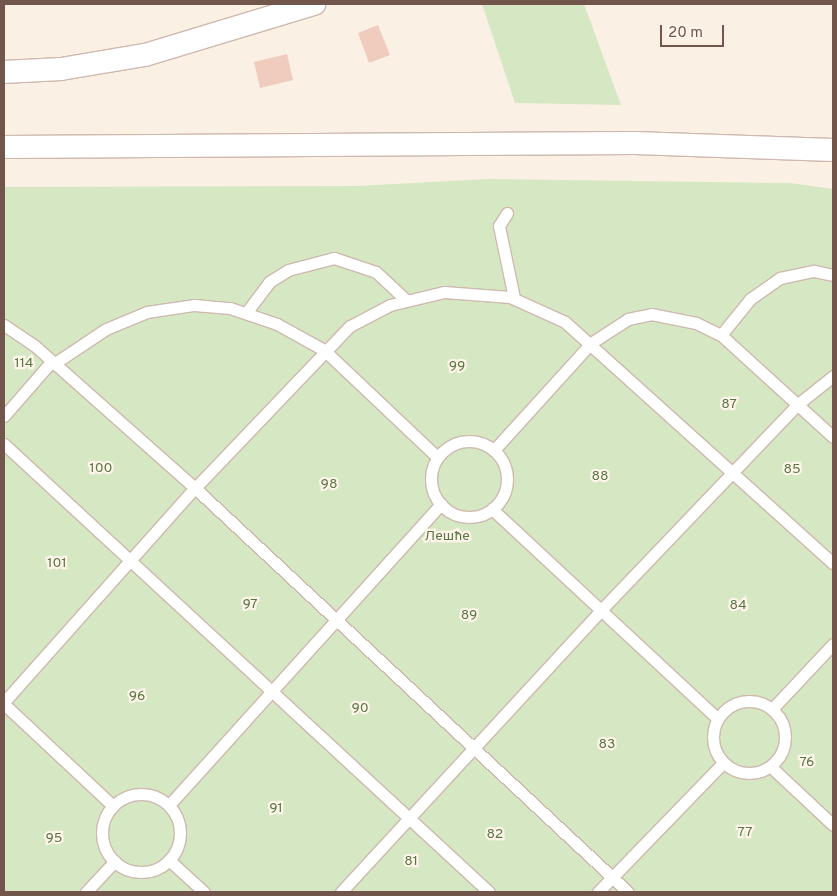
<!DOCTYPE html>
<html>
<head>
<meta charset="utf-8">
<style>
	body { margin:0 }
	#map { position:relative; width:837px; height:896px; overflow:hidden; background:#fbf0e4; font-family:Overpass,sans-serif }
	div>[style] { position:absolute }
	.green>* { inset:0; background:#d6e8c3 }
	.building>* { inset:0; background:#efccbd }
	.roads { filter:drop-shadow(1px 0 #ceb9ae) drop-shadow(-1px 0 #ceb9ae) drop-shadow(0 1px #ceb9ae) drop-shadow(0 -1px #ceb9ae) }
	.service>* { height:11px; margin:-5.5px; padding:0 5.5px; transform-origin:5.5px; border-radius:5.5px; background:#fff }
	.service>.ring { margin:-5.5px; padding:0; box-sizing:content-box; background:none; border:11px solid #fff; border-radius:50% }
	.minor>* { height:22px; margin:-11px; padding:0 11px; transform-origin:11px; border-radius:11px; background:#fff }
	span { translate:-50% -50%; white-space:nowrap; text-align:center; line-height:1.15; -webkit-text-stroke:4.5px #fef4ea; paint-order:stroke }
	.park-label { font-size:14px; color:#587843 }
	.frame { position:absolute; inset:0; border:5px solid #72554b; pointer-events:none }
	.scale { position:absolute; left:660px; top:25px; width:64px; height:22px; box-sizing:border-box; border:2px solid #72554b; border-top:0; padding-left:6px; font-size:15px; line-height:18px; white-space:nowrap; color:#72554b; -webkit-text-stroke:4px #fef4ea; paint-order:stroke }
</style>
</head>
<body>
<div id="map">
	<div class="green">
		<div style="clip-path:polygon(482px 4px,584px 4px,621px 105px,515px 103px)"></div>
		<div style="clip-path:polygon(488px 179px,790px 183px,833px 189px,833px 892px,4px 892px,4px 187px,356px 186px)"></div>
	</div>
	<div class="building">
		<div style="clip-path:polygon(378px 25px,390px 55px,369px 63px,358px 33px)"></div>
		<div style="clip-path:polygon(287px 54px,293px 80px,260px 88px,254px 62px)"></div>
	</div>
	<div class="roads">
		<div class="service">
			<div style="left:507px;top:213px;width:15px;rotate:122deg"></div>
			<div style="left:499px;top:226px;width:74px;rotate:78.2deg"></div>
			<div style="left:246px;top:313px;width:39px;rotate:-53deg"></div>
			<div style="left:269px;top:282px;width:22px;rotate:-32deg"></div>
			<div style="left:288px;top:270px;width:48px;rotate:-14.6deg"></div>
			<div style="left:334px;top:258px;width:44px;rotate:18.4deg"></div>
			<div style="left:376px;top:272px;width:41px;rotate:43deg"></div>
			<div style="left:4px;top:325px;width:37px;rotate:34deg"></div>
			<div style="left:35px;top:346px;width:214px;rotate:41.6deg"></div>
			<div style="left:195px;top:488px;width:592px;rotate:43.02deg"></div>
			<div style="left:721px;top:335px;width:46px;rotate:-51.1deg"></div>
			<div style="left:750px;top:299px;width:37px;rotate:-35deg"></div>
			<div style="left:780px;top:278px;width:35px;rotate:-12deg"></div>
			<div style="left:814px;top:271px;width:19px;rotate:12deg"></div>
			<div style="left:55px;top:363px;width:61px;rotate:-33.7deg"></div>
			<div style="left:106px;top:329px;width:44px;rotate:-22.5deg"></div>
			<div style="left:147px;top:312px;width:48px;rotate:-8.5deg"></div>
			<div style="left:194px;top:305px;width:36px;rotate:5deg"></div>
			<div style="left:230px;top:308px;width:50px;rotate:18.8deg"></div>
			<div style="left:277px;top:324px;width:54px;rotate:29deg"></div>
			<div style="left:324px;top:350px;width:156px;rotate:43.4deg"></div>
			<div style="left:4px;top:416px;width:73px;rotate:-48.9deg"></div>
			<div class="ring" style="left:431px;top:441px;width:65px;height:65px"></div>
			<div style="left:4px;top:444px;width:660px;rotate:42.73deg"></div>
			<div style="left:494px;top:450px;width:144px;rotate:-47.8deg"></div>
			<div style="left:591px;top:343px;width:44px;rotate:-33deg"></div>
			<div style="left:628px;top:319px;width:24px;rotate:-12deg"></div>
			<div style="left:651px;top:314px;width:46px;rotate:11.3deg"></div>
			<div style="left:696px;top:323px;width:28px;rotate:26deg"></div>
			<div style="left:721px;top:335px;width:151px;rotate:42.3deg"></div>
			<div style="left:492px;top:509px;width:307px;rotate:42.9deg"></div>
			<div class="ring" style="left:713px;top:701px;width:61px;height:61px"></div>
			<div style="left:4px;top:702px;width:287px;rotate:-48.3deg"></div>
			<div style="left:195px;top:488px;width:224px;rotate:-46.3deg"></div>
			<div style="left:350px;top:326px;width:45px;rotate:-27.7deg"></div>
			<div style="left:390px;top:305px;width:56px;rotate:-13.5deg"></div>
			<div style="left:444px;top:292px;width:66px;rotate:4.3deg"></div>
			<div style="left:510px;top:297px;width:60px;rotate:24.4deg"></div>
			<div style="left:565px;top:322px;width:360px;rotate:42deg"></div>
			<div style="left:4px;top:704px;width:149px;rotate:43.1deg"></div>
			<div style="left:772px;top:709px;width:89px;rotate:-46.8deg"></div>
			<div style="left:771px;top:767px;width:85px;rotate:43.1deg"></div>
			<div class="ring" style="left:102px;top:794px;width:67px;height:67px"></div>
			<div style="left:169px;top:805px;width:406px;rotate:-47.9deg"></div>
			<div style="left:169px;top:860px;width:47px;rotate:42.4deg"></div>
			<div style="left:86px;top:892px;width:42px;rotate:-46.9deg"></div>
			<div style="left:341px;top:892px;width:384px;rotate:-47.3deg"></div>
			<div style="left:601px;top:610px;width:285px;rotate:-46.3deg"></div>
			<div style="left:798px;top:404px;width:45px;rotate:-38.7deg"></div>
			<div style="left:598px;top:892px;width:180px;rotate:-45.9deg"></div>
		</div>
		<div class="minor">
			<div style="left:4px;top:72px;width:57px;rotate:-3deg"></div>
			<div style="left:61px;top:69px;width:85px;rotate:-9.5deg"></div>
			<div style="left:145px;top:55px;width:177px;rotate:-16.8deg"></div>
			<div style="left:4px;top:147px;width:631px;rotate:-0.36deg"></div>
			<div style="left:635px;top:143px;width:198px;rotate:2deg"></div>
		</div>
	</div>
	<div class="park-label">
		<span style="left:24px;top:364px">114</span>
		<span style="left:457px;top:367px">99</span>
		<span style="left:729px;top:405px">87</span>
		<span style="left:101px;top:469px">100</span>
		<span style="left:792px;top:470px">85</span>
		<span style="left:600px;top:477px">88</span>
		<span style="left:329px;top:485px">98</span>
		<span style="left:447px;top:537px">Лешће</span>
		<span style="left:57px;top:564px">101</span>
		<span style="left:250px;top:605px">97</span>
		<span style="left:738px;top:606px">84</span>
		<span style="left:469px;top:616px">89</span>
		<span style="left:137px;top:697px">96</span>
		<span style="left:360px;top:709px">90</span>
		<span style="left:607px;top:745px">83</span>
		<span style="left:807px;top:763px">76</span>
		<span style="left:276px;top:809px">91</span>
		<span style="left:745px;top:833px">77</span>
		<span style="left:495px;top:835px">82</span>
		<span style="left:54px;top:839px">95</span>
		<span style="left:411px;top:862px">81</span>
	</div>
	<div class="frame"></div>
	<div class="scale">20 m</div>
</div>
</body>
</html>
